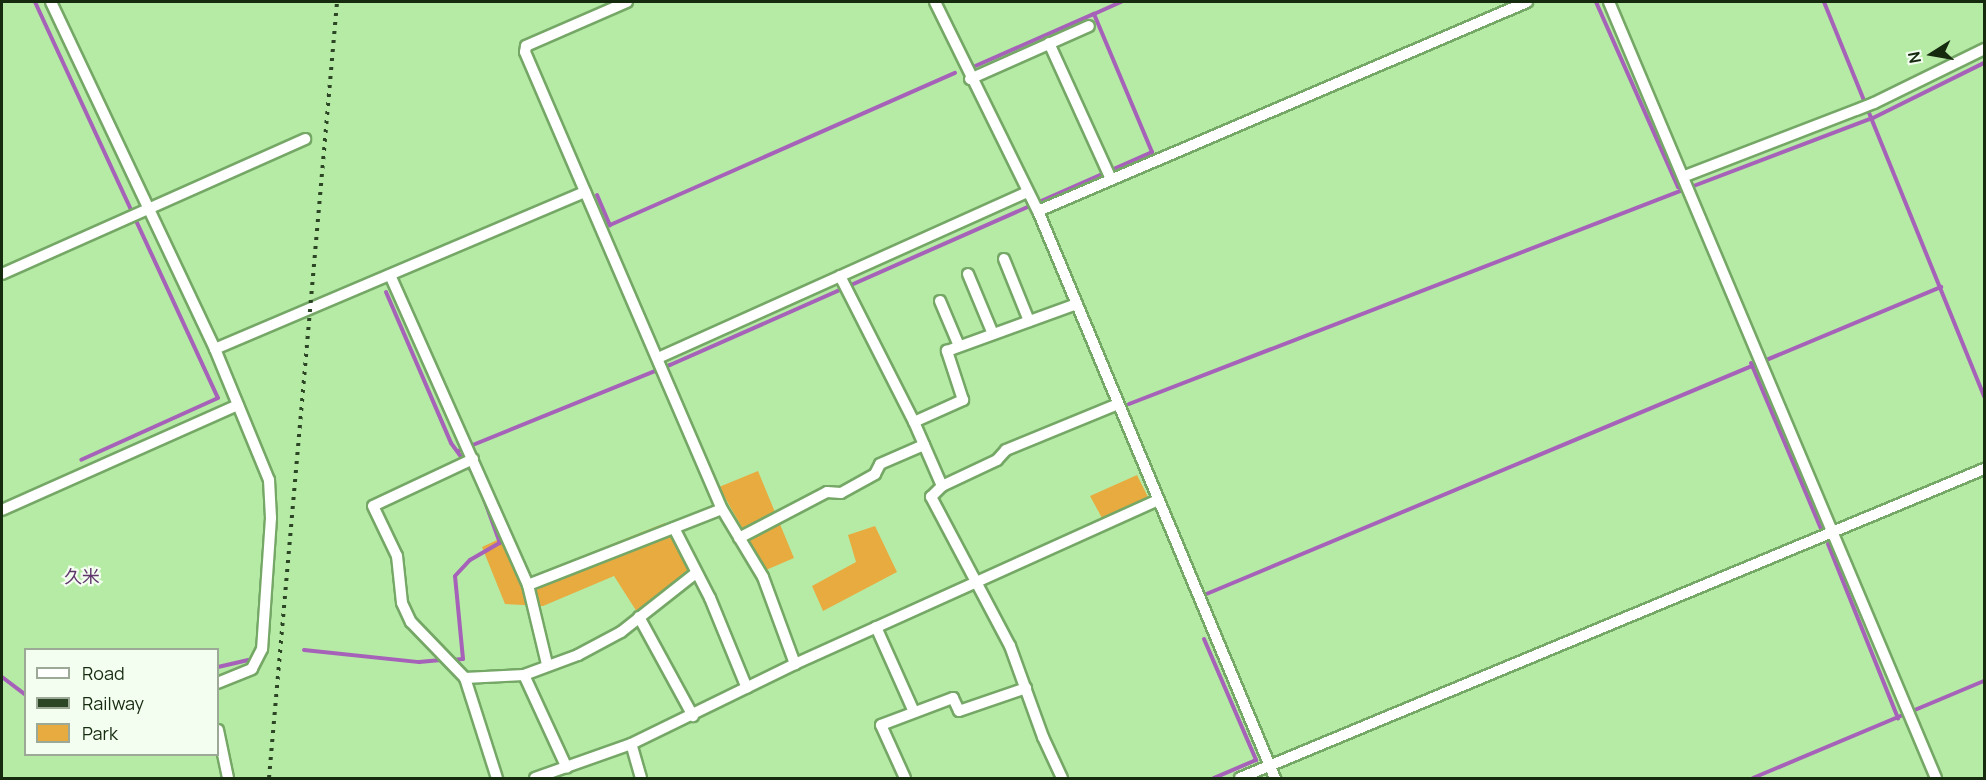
<!DOCTYPE html>
<html>
<head>
<meta charset="utf-8">
<style>
	body { margin:0 }
	#map { position:relative; width:1986px; height:780px; overflow:hidden; background:#b6eba6; font-family:Manrope,"Noto Sans JP",sans-serif }
	div>[style] { position:absolute }
	.green>* { inset:0; background:#e7ab40 }
	.stream>* { height:4px; margin:-2px; padding:0 2px; transform-origin:2px; border-radius:2px; background:#a562b8 }
	.roads { filter:drop-shadow(2px 0 #75a766) drop-shadow(-2px 0 #75a766) drop-shadow(0 2px #75a766) drop-shadow(0 -2px #75a766) }
	.minor>* { height:10px; margin:-5px; padding:0 5px; transform-origin:5px; border-radius:5px; background:#fff }
	.rail>* { height:4px; margin-top:-2px; transform-origin:0; background:repeating-linear-gradient(90deg,#2c4525 0 3px,transparent 0 9px) }
	span { translate:-50% -50%; white-space:nowrap; text-align:center; line-height:1.15; -webkit-text-stroke:4.5px #f3fef0; paint-order:stroke }
	.neighbourhood-label { font-size:18px; color:#5f356b }
	.frame { position:absolute; inset:0; border:3px solid #162a10; pointer-events:none }
	.legend { position:absolute; left:24px; top:648px; width:195px; height:108px; box-sizing:border-box; background:#f3fef0; border:2px solid #9ba996; margin:0; padding:8px 10px; list-style:none; font-size:18px; color:#162a10 }
	.legend li { display:flex; align-items:center; gap:12px; height:30px }
	.legend b { width:30px; border:2px solid #9ba996 }
	.north { position:absolute; left:1902px; top:24px; width:60px; height:60px; -webkit-text-stroke:4px #f3fef0; paint-order:stroke; rotate:259deg; font-size:16px; font-weight:700; line-height:24px; text-align:center; color:#162a10 }
	.north::after { content:''; display:block; margin:auto; width:21px; height:27px; background:#162a10; clip-path:polygon(50% 0,100% 100%,50% 72%,0 100%) }
</style>
</head>
<body>
<div id="map">
	<div class="green">
		<div style="clip-path:polygon(758px 471px,794px 558px,766px 570px,719px 487px)"></div>
		<div style="clip-path:polygon(1137px 475px,1148px 497px,1102px 518px,1090px 496px)"></div>
		<div style="clip-path:polygon(665px 523px,690px 572px,637px 612px,614px 576px,543px 606px,505px 604px,482px 547px,512px 533px,532px 576px)"></div>
		<div style="clip-path:polygon(875px 526px,897px 572px,823px 611px,812px 586px,856px 562px,848px 535px)"></div>
	</div>
	<div class="stream">
		<div style="left:35px;top:2px;width:436px;rotate:65.2deg"></div>
		<div style="left:218px;top:398px;width:150px;rotate:155.7deg"></div>
		<div style="left:1596px;top:2px;width:202px;rotate:66.1deg"></div>
		<div style="left:1678px;top:187px;width:6px;rotate:31deg"></div>
		<div style="left:1683px;top:190px;width:203px;rotate:-20.8deg"></div>
		<div style="left:1873px;top:118px;width:124px;rotate:-26.4deg"></div>
		<div style="left:1824px;top:2px;width:426px;rotate:67.9deg"></div>
		<div style="left:973px;top:67px;width:132px;rotate:-23.7deg"></div>
		<div style="left:597px;top:195px;width:33px;rotate:67deg"></div>
		<div style="left:610px;top:225px;width:377px;rotate:-23.8deg"></div>
		<div style="left:386px;top:292px;width:164px;rotate:66.7deg"></div>
		<div style="left:451px;top:443px;width:37px;rotate:54deg"></div>
		<div style="left:1751px;top:363px;width:182px;rotate:67.1deg"></div>
		<div style="left:1129px;top:404px;width:594px;rotate:-21.12deg"></div>
		<div style="left:458px;top:451px;width:229px;rotate:-22.1deg"></div>
		<div style="left:670px;top:365px;width:527px;rotate:-23.84deg"></div>
		<div style="left:1152px;top:152px;width:150px;rotate:-112.8deg"></div>
		<div style="left:1094px;top:14px;width:30px;rotate:-24deg"></div>
		<div style="left:1828px;top:544px;width:188px;rotate:68.1deg"></div>
		<div style="left:1204px;top:595px;width:799px;rotate:-22.68deg"></div>
		<div style="left:1204px;top:639px;width:132px;rotate:66.7deg"></div>
		<div style="left:1256px;top:760px;width:46px;rotate:156.8deg"></div>
		<div style="left:304px;top:650px;width:116px;rotate:6deg"></div>
		<div style="left:419px;top:662px;width:25px;rotate:-5deg"></div>
		<div style="left:451px;top:660px;width:12px;rotate:-5deg"></div>
		<div style="left:463px;top:659px;width:83px;rotate:-95.5deg"></div>
		<div style="left:455px;top:576px;width:22px;rotate:-47deg"></div>
		<div style="left:470px;top:560px;width:34px;rotate:-30deg"></div>
		<div style="left:500px;top:543px;width:47px;rotate:-110deg"></div>
		<div style="left:218px;top:667px;width:31px;rotate:-13deg"></div>
		<div style="left:2px;top:677px;width:30px;rotate:37deg"></div>
		<div style="left:1753px;top:778px;width:251px;rotate:-22.8deg"></div>
	</div>
	<div class="roads">
		<div class="minor">
			<div style="left:51px;top:2px;width:384px;rotate:64.7deg"></div>
			<div style="left:215px;top:349px;width:142px;rotate:67.6deg"></div>
			<div style="left:269px;top:480px;width:38px;rotate:87deg"></div>
			<div style="left:271px;top:518px;width:131px;rotate:93.9deg"></div>
			<div style="left:262px;top:649px;width:22px;rotate:117deg"></div>
			<div style="left:252px;top:669px;width:37px;rotate:158deg"></div>
			<div style="left:627px;top:2px;width:110px;rotate:156.5deg"></div>
			<div style="left:526px;top:46px;width:6px;rotate:99deg"></div>
			<div style="left:525px;top:52px;width:498px;rotate:66.7deg"></div>
			<div style="left:722px;top:509px;width:79px;rotate:58.9deg"></div>
			<div style="left:763px;top:577px;width:93px;rotate:69.8deg"></div>
			<div style="left:935px;top:2px;width:233px;rotate:63.8deg"></div>
			<div style="left:1038px;top:211px;width:615px;rotate:67.32deg"></div>
			<div style="left:1609px;top:2px;width:842px;rotate:67.15deg"></div>
			<div style="left:1049px;top:43px;width:149px;rotate:65.5deg"></div>
			<div style="left:970px;top:79px;width:130px;rotate:-24deg"></div>
			<div style="left:1685px;top:176px;width:203px;rotate:-21.1deg"></div>
			<div style="left:1874px;top:103px;width:123px;rotate:-26.1deg"></div>
			<div style="left:1038px;top:211px;width:532px;rotate:-23.14deg"></div>
			<div style="left:1004px;top:259px;width:67px;rotate:68deg"></div>
			<div style="left:2px;top:274px;width:332px;rotate:-24deg"></div>
			<div style="left:968px;top:274px;width:65px;rotate:67.4deg"></div>
			<div style="left:390px;top:275px;width:339px;rotate:66deg"></div>
			<div style="left:528px;top:585px;width:208px;rotate:-21.4deg"></div>
			<div style="left:840px;top:276px;width:164px;rotate:63.1deg"></div>
			<div style="left:940px;top:301px;width:49px;rotate:67.1deg"></div>
			<div style="left:215px;top:349px;width:402px;rotate:-23deg"></div>
			<div style="left:658px;top:358px;width:405px;rotate:-24.2deg"></div>
			<div style="left:473px;top:459px;width:110px;rotate:154.8deg"></div>
			<div style="left:373px;top:506px;width:55px;rotate:64.4deg"></div>
			<div style="left:397px;top:556px;width:47px;rotate:83.9deg"></div>
			<div style="left:402px;top:603px;width:21px;rotate:65deg"></div>
			<div style="left:411px;top:622px;width:78px;rotate:46deg"></div>
			<div style="left:465px;top:678px;width:105px;rotate:72.3deg"></div>
			<div style="left:942px;top:486px;width:70px;rotate:-113.6deg"></div>
			<div style="left:914px;top:422px;width:54px;rotate:-24.2deg"></div>
			<div style="left:963px;top:400px;width:52px;rotate:-108.1deg"></div>
			<div style="left:947px;top:351px;width:138px;rotate:-19.9deg"></div>
			<div style="left:2px;top:510px;width:258px;rotate:-24deg"></div>
			<div style="left:674px;top:528px;width:79px;rotate:62.8deg"></div>
			<div style="left:710px;top:598px;width:97px;rotate:67.7deg"></div>
			<div style="left:739px;top:538px;width:99px;rotate:-27.6deg"></div>
			<div style="left:827px;top:492px;width:14px;rotate:4deg"></div>
			<div style="left:841px;top:493px;width:39px;rotate:-29deg"></div>
			<div style="left:875px;top:474px;width:11px;rotate:-63deg"></div>
			<div style="left:880px;top:464px;width:48px;rotate:-23.4deg"></div>
			<div style="left:528px;top:585px;width:81px;rotate:76.5deg"></div>
			<div style="left:639px;top:617px;width:113px;rotate:61.4deg"></div>
			<div style="left:876px;top:627px;width:93px;rotate:65.9deg"></div>
			<div style="left:524px;top:675px;width:102px;rotate:65.2deg"></div>
			<div style="left:465px;top:678px;width:59px;rotate:-2.9deg"></div>
			<div style="left:524px;top:675px;width:58px;rotate:-20.3deg"></div>
			<div style="left:578px;top:655px;width:49px;rotate:-28.1deg"></div>
			<div style="left:621px;top:632px;width:95px;rotate:-38.2deg"></div>
			<div style="left:218px;top:730px;width:49px;rotate:78.2deg"></div>
			<div style="left:535px;top:778px;width:102px;rotate:-19.5deg"></div>
			<div style="left:641px;top:778px;width:35px;rotate:-106deg"></div>
			<div style="left:631px;top:744px;width:182px;rotate:-26deg"></div>
			<div style="left:795px;top:664px;width:398px;rotate:-24.3deg"></div>
			<div style="left:905px;top:778px;width:58px;rotate:-114.4deg"></div>
			<div style="left:881px;top:725px;width:77px;rotate:-20.6deg"></div>
			<div style="left:953px;top:698px;width:14px;rotate:65deg"></div>
			<div style="left:959px;top:711px;width:71px;rotate:-18.9deg"></div>
			<div style="left:1062px;top:778px;width:45px;rotate:-114.9deg"></div>
			<div style="left:1043px;top:737px;width:97px;rotate:-109.9deg"></div>
			<div style="left:1010px;top:646px;width:169px;rotate:-117.9deg"></div>
			<div style="left:931px;top:497px;width:16px;rotate:-45deg"></div>
			<div style="left:942px;top:486px;width:61px;rotate:-25.3deg"></div>
			<div style="left:997px;top:460px;width:13px;rotate:-48deg"></div>
			<div style="left:1006px;top:450px;width:121px;rotate:-22.3deg"></div>
			<div style="left:1240px;top:778px;width:806px;rotate:-22.55deg"></div>
		</div>
	</div>
	<div class="rail">
		<div style="left:269px;top:778px;width:779px;rotate:-84.99deg"></div>
	</div>
	<div class="neighbourhood-label">
		<span style="left:82px;top:576px">久米</span>
	</div>
	<div class="frame"></div>
	<ul class="legend">
	<li><b style="height:8px;background:#fff"></b>Road</li>
	<li><b style="height:8px;background:#2c4525"></b>Railway</li>
	<li><b style="height:16px;background:#e7ab40"></b>Park</li>
	</ul>
	<div class="north">N</div>
</div>
</body>
</html>
